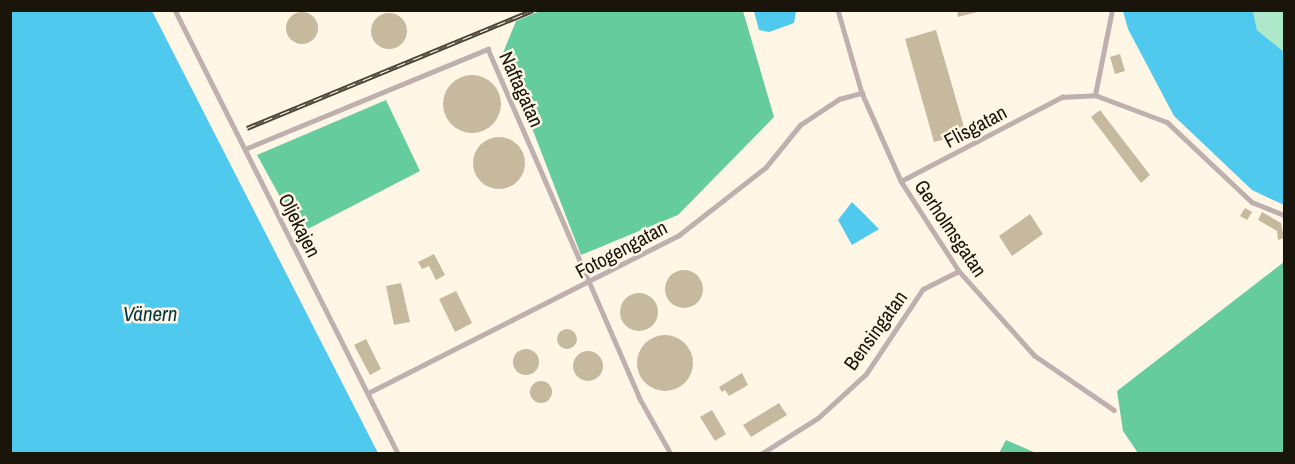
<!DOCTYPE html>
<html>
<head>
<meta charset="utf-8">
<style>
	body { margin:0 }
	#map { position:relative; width:1295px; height:464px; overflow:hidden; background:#fff6e5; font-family:"Archivo Narrow",sans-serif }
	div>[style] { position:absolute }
	.green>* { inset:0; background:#ade8ca }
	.forest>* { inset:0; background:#65cc9e }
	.water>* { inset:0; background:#50c9ee }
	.building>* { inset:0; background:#c7b99d }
	.round { border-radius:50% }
	.service>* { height:4.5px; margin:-2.25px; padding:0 2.25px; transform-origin:2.25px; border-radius:2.25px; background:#bfafae }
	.rail>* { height:5px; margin-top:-2.5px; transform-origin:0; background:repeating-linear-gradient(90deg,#fff6e5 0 9px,#4a4438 0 18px); box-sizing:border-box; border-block:2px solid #4a4438 }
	span { translate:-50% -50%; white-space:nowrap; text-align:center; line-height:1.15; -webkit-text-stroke:5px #fff6e5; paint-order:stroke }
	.street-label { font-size:20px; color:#1a150b }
	.water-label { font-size:21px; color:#003947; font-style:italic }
	.frame { position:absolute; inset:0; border:12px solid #1a150b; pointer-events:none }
</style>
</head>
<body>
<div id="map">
	<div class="green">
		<div style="clip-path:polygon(1253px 11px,1284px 11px,1284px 52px,1257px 30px)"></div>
	</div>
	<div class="forest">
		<div style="clip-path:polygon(540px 11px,743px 11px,774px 117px,678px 215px,581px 255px,503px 53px,516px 21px)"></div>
		<div style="clip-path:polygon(386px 100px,420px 171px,300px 233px,257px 155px)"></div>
		<div style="clip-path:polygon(1284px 262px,1284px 453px,1138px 453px,1123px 431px,1117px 391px)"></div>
		<div style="clip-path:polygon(1006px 440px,1036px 453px,999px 453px)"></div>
	</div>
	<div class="water">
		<div style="clip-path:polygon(10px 11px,152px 11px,378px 453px,11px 453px)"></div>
		<div style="clip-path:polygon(796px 11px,794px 23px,769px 32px,759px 30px,754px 11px)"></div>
		<div style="clip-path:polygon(1123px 11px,1253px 11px,1257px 30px,1284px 52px,1284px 205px,1252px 190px,1174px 116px,1128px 29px)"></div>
		<div style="clip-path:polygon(852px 202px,879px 229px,852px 245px,838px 220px)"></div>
	</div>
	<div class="building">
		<div style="clip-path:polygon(957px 10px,981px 10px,981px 11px,958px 17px)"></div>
		<div class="round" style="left:286px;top:12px;width:32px;height:32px"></div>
		<div class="round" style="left:371px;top:13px;width:36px;height:36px"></div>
		<div style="clip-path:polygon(936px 30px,966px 134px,934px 142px,905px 39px)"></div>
		<div style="clip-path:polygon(1120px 54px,1125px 71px,1115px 74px,1110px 57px)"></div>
		<div class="round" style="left:443px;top:75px;width:58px;height:58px"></div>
		<div style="clip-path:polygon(1100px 110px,1150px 175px,1141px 183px,1091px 117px)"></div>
		<div class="round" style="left:473px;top:137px;width:52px;height:52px"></div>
		<div style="clip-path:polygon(1245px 208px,1252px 212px,1247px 220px,1240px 216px)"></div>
		<div style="clip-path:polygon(1262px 212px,1281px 223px,1284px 238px,1278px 240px,1277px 231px,1258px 220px)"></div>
		<div style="clip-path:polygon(1030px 214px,1043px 234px,1012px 256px,999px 236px)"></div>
		<div style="clip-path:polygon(434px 254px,445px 275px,436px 280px,429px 266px,422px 269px,418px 262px)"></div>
		<div class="round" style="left:665px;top:270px;width:38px;height:38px"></div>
		<div style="clip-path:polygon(401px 283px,410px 322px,394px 325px,386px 286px)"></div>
		<div style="clip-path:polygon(456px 291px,472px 323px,455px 332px,439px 299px)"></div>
		<div class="round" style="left:620px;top:293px;width:38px;height:38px"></div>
		<div class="round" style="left:557px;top:329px;width:20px;height:20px"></div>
		<div class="round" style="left:637px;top:335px;width:56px;height:56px"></div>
		<div style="clip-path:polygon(366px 339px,381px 369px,370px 375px,354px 345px)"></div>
		<div class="round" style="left:513px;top:349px;width:26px;height:26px"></div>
		<div class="round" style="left:573px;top:351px;width:30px;height:30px"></div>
		<div style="clip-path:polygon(742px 373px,748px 385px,729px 396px,725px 390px,722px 392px,719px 387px)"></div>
		<div class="round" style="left:530px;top:381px;width:22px;height:22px"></div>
		<div style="clip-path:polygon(779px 403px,787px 415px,751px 437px,743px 425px)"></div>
		<div style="clip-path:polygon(712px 410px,726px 434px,715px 441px,700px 417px)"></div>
	</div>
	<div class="service">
		<div style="left:175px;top:10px;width:497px;rotate:63.3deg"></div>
		<div style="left:838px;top:10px;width:86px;rotate:73.9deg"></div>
		<div style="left:862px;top:93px;width:96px;rotate:66.1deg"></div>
		<div style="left:901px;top:181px;width:107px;rotate:57.2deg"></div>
		<div style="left:959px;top:271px;width:113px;rotate:48.2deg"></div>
		<div style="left:1034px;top:355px;width:97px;rotate:34.5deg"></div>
		<div style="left:1095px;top:95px;width:87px;rotate:-78.7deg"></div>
		<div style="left:245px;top:149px;width:263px;rotate:-22.4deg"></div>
		<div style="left:488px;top:49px;width:379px;rotate:66.5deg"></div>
		<div style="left:639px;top:397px;width:65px;rotate:60.7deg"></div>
		<div style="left:901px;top:181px;width:182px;rotate:-27.6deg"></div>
		<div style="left:1062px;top:97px;width:33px;rotate:-3deg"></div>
		<div style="left:1095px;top:95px;width:77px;rotate:20.6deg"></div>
		<div style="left:1167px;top:122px;width:117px;rotate:43.3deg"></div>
		<div style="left:1252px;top:202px;width:35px;rotate:22deg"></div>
		<div style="left:368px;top:393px;width:349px;rotate:-26.9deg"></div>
		<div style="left:679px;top:235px;width:110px;rotate:-38deg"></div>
		<div style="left:766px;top:167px;width:54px;rotate:-51deg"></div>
		<div style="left:800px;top:125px;width:47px;rotate:-33.7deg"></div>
		<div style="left:839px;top:99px;width:24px;rotate:-15deg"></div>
		<div style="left:761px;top:454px;width:67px;rotate:-32.3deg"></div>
		<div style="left:818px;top:418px;width:65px;rotate:-42.5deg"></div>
		<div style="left:866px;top:374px;width:102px;rotate:-56.2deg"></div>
		<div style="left:923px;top:289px;width:40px;rotate:-26.6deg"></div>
	</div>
	<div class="rail">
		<div style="left:247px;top:128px;width:309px;rotate:-22.4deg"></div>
	</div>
	<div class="street-label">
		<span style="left:522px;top:89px;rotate:66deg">Naftagatan</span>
		<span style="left:975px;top:126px;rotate:-28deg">Flisgatan</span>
		<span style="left:300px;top:225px;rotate:63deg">Oljekajen</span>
		<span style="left:951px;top:228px;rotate:56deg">Gerholmsgatan</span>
		<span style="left:621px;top:249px;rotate:-28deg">Fotogengatan</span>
		<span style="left:875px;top:330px;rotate:-54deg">Bensingatan</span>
	</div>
	<div class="water-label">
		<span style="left:150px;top:314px">Vänern</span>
	</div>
	<div class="frame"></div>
</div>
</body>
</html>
